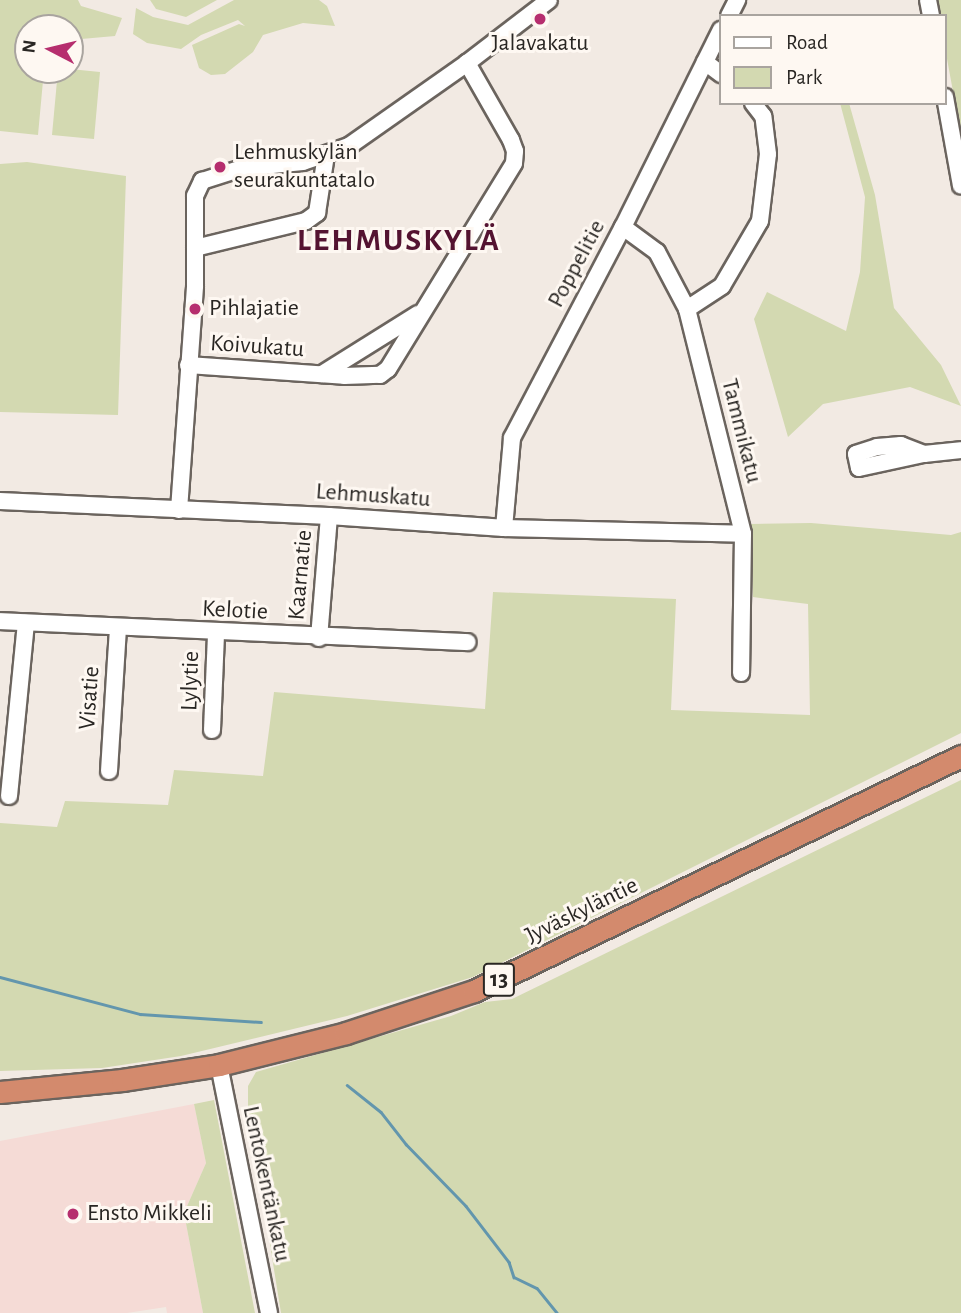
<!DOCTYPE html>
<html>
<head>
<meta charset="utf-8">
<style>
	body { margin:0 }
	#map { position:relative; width:961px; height:1313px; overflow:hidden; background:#f2eae3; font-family:"Alegreya Sans",sans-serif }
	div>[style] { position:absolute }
	.industrial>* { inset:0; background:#f5dbd6 }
	.green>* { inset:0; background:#d3d9b1 }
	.stream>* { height:2.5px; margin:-1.25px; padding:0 1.25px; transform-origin:1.25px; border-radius:1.25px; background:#6396ad }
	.roads { filter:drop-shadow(2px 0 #6b645e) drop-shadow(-2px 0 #6b645e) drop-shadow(0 2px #6b645e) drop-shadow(0 -2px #6b645e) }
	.minor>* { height:16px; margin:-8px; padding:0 8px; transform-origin:8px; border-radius:8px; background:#fff }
	.highway>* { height:21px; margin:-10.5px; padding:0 10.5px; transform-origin:10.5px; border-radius:10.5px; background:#d38a6d }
	.dots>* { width:19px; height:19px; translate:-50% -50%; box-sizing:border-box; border:4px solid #fef8f2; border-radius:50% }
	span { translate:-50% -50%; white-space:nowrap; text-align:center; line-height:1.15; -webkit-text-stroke:6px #fef8f2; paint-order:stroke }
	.shield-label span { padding:2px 5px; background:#fef8f2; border:2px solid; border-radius:5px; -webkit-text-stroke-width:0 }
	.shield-label { font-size:23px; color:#292623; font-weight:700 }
	.poi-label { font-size:24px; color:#292623 }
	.left { translate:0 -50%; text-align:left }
	.street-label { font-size:24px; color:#292623 }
	.district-label { font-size:32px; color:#541331; font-weight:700; letter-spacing:2px }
	.legend { position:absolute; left:719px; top:14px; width:228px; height:91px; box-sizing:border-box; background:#fef8f2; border:2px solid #a9a49f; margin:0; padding:9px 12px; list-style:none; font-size:21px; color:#292623 }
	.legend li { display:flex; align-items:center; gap:14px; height:35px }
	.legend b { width:35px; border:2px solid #a9a49f }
	.north { position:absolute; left:14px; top:14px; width:70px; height:70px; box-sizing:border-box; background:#fef8f2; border:2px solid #a9a49f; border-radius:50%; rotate:277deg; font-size:19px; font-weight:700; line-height:28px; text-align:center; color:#292623 }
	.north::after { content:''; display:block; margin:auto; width:24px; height:32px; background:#b62e6e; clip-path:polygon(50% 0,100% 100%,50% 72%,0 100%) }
</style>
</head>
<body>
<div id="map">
	<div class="industrial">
		<div style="clip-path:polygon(194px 1104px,206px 1163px,184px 1213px,203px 1313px,167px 1313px,166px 1307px,127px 1313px,0 1313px,0 1141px)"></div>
	</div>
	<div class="green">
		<div style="clip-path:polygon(0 0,78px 0,81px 6px,122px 18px,115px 36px,70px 40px,70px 28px,28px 28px,28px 70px,44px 70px,38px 135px,0 131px)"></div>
		<div style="clip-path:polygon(150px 0,217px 0,186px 17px,156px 9px)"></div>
		<div style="clip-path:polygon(234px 0,319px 0,327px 6px,335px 26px,303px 23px,263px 35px,253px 52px,225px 74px,211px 75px,199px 68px,192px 45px,239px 24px,245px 26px,238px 20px,201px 35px,181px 49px,147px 43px,133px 34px,136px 8px,153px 17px,188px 25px)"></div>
		<div style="clip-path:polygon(937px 0,961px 0,961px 135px,945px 48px,945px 16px,939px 16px)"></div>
		<div style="clip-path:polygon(70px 69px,100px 72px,94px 139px,52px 135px,58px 70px)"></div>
		<div style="clip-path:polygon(840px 103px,849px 103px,875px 195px,894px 308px,941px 365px,961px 406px,910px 387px,823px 404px,788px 437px,754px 319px,767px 292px,846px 331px,860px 272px,865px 197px)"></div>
		<div style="clip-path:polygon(27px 162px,126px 176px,118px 415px,0 412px,0 164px)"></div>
		<div style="clip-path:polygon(811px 523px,951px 535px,961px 532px,961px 733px,473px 977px,347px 1016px,181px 1056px,102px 1068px,0 1071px,0 823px,57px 827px,65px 801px,168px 805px,174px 770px,263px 776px,274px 692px,485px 709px,493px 592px,676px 599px,671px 710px,810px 715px,808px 604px,753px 597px,751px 524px)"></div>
		<div style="clip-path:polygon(961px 780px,961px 1313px,281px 1313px,248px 1108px,248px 1086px,256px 1072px,451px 1016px,485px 1002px,512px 999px)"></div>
		<div style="clip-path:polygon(214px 1100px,255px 1313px,203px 1313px,184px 1213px,206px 1163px,194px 1104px)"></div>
	</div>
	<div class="stream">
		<div style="left:0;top:977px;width:145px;rotate:14.8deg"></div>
		<div style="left:140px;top:1014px;width:121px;rotate:3.8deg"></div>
		<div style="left:347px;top:1085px;width:43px;rotate:38.5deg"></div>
		<div style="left:381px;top:1112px;width:41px;rotate:52deg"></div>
		<div style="left:406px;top:1144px;width:86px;rotate:45.9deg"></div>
		<div style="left:466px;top:1206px;width:71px;rotate:52.5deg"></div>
		<div style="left:509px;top:1262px;width:16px;rotate:72deg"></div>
		<div style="left:514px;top:1277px;width:25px;rotate:26deg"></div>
		<div style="left:537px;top:1288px;width:32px;rotate:51deg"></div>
	</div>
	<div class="roads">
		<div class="minor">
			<div style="left:928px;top:0;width:16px;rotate:79deg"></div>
			<div style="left:729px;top:16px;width:18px;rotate:-63deg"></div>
			<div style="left:705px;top:62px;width:20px;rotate:37deg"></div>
			<div style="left:945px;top:97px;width:90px;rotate:79.8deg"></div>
			<div style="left:623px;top:227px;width:42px;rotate:36.3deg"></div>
			<div style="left:657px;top:252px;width:64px;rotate:62.2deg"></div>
			<div style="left:687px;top:309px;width:232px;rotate:76deg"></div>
			<div style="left:743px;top:534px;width:139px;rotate:90.8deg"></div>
			<div style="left:195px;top:248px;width:114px;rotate:-13.7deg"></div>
			<div style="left:306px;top:221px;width:14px;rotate:-36deg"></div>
			<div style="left:317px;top:213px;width:59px;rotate:-81.2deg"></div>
			<div style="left:687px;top:309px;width:42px;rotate:-33.3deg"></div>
			<div style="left:722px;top:286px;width:75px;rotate:-59.7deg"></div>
			<div style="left:760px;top:221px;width:67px;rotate:-83.2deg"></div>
			<div style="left:768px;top:154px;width:38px;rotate:-97deg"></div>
			<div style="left:763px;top:116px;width:16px;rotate:-128deg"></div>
			<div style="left:188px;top:365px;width:156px;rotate:4deg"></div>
			<div style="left:344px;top:376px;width:36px;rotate:-2deg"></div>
			<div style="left:380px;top:375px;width:10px;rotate:-37deg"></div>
			<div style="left:388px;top:369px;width:241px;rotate:-58.5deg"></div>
			<div style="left:514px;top:163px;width:12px;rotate:-85deg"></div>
			<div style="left:515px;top:151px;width:12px;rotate:-110deg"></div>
			<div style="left:511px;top:140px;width:89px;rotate:-119.7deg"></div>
			<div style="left:322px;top:374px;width:113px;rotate:-32deg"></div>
			<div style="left:924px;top:454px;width:25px;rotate:-159deg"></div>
			<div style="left:901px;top:445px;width:24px;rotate:175deg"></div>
			<div style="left:877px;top:447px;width:22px;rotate:162deg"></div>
			<div style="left:856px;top:454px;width:14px;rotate:78deg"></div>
			<div style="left:859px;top:468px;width:66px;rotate:-12.2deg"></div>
			<div style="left:924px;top:454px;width:37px;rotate:-6deg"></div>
			<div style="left:0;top:501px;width:329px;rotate:2.6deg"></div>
			<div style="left:329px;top:516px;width:175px;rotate:3.9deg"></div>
			<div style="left:504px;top:528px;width:239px;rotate:1.4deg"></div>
			<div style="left:179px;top:510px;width:225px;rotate:-85.9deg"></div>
			<div style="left:195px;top:286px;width:90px;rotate:-90deg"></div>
			<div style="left:195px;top:196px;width:17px;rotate:-65deg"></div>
			<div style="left:202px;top:181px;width:42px;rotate:-18deg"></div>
			<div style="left:242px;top:168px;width:61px;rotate:-5.6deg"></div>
			<div style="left:303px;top:162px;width:49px;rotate:-19.2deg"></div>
			<div style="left:349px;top:146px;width:144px;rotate:-35.1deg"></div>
			<div style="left:467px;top:63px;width:103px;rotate:-37.5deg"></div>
			<div style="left:504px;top:528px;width:90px;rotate:-84.9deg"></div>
			<div style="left:512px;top:438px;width:238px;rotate:-62.3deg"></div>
			<div style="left:623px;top:227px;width:220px;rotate:-63.6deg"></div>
			<div style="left:0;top:621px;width:468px;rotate:2.6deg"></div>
			<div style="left:319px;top:638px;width:122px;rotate:-85.3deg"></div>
			<div style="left:212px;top:730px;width:97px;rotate:-87.6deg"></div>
			<div style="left:109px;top:771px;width:143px;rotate:-86.4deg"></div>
			<div style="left:9px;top:796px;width:174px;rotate:-84.4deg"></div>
			<div style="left:219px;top:1065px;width:253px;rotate:78.6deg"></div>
		</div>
		<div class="highway">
			<div style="left:0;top:1092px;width:123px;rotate:-5.6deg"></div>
			<div style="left:122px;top:1080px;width:98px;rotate:-8.8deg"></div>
			<div style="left:219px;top:1065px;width:131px;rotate:-14.1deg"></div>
			<div style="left:346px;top:1033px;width:135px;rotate:-18.2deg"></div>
			<div style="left:474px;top:991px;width:541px;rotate:-25.76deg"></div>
		</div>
	</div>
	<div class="dots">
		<div style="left:540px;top:19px;background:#b62e6e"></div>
		<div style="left:220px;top:167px;background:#b62e6e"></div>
		<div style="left:195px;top:309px;background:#b62e6e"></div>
		<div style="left:73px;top:1214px;background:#b62e6e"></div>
	</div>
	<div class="shield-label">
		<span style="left:499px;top:980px">13</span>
	</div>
	<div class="poi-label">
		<span style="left:540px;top:44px">Jalavakatu</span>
		<span class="left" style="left:234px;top:167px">Lehmuskylän<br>seurakuntatalo</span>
		<span class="left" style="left:209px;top:309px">Pihlajatie</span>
		<span class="left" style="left:87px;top:1214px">Ensto Mikkeli</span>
	</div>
	<div class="street-label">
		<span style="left:577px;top:264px;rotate:-62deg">Poppelitie</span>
		<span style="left:257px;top:347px;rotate:4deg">Koivukatu</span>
		<span style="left:741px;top:431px;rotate:76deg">Tammikatu</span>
		<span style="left:373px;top:496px;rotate:4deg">Lehmuskatu</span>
		<span style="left:301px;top:575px;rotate:-85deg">Kaarnatie</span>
		<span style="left:235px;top:611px;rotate:3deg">Kelotie</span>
		<span style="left:191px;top:681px;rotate:-88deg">Lylytie</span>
		<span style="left:90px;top:698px;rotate:-86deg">Visatie</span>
		<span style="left:582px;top:911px;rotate:-26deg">Jyväskyläntie</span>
		<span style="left:266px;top:1184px;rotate:78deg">Lentokentänkatu</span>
	</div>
	<div class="district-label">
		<span style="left:399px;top:240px">LEHMUSKYLÄ</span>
	</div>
	<ul class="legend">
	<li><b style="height:9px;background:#fff"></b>Road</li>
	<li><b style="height:19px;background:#d3d9b1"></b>Park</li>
	</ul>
	<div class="north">N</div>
</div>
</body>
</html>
